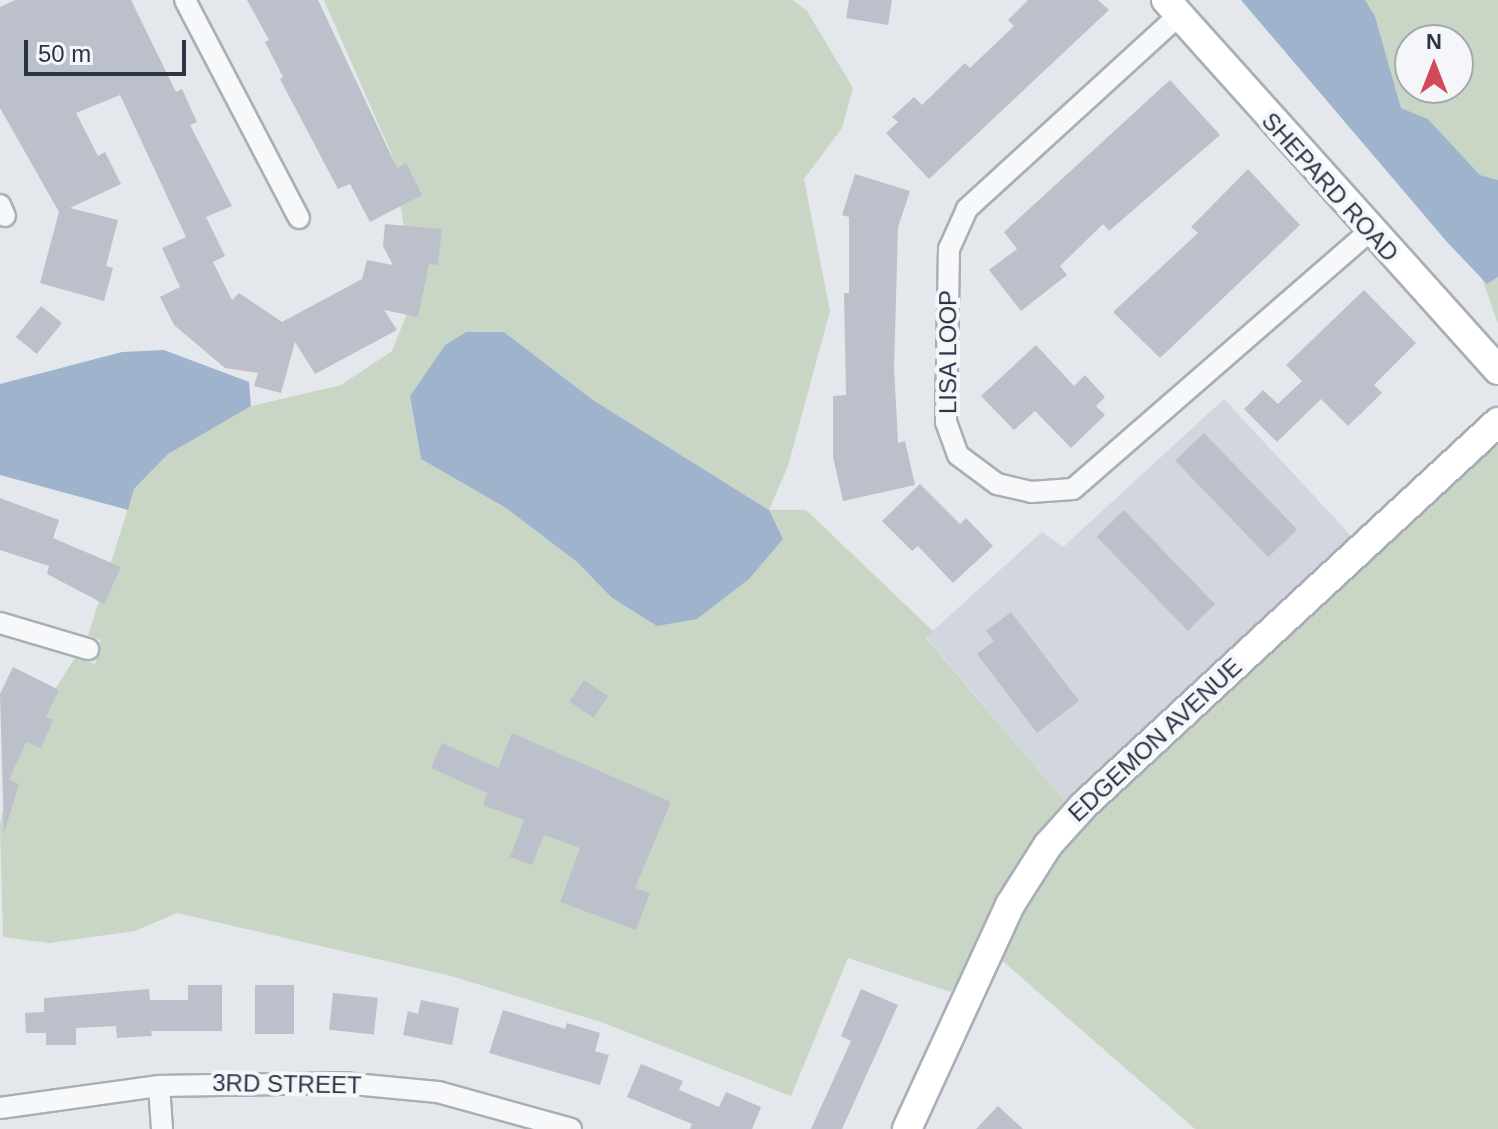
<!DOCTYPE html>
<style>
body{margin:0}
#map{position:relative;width:1498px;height:1129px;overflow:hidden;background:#e4e7ec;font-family:Helvetica,sans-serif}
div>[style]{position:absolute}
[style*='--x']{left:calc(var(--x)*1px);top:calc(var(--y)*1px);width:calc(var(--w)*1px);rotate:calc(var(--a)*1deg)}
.built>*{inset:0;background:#d2d6de}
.green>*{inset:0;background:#c9d6c5}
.water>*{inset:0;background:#9fb4cc}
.building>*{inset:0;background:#bbc0ca;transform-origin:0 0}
.roads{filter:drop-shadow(2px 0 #a9aeb7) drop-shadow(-2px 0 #a9aeb7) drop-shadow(0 2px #a9aeb7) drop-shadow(0 -2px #a9aeb7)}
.street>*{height:20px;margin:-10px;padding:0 10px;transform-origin:10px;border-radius:10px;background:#f7f8fa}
.secondary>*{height:28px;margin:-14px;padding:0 14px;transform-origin:14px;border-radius:14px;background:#fff}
span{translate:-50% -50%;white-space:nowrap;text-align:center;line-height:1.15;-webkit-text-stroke:8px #f4f6f9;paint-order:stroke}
.street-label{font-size:24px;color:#2b3445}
.north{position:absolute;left:1394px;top:24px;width:80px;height:80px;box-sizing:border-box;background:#f4f6f9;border:2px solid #a4a8b1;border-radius:50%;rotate:0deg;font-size:22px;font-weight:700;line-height:32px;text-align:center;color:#2b3445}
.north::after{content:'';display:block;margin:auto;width:28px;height:36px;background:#d1495b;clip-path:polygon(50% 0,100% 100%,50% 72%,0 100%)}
.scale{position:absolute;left:24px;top:40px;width:162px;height:36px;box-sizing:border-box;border:4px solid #2b3445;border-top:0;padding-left:10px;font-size:24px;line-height:28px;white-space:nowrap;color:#2b3445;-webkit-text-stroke:6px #f4f6f9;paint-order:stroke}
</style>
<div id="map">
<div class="built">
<div style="clip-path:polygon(1224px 399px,1354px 539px,1068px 805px,926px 637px,1042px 532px,1063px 547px)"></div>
</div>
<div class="green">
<div style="clip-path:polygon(evenodd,324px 0,793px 0,807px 11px,853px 88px,842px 128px,804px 179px,830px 311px,788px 466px,769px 510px,806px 510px,933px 631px,926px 638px,1068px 805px,951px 992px,848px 958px,791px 1096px,601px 1022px,451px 976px,177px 913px,135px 931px,49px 943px,3px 937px,0 825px,14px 753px,75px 658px,95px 664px,101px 640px,88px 636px,134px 489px,168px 454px,243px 408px,341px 385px,392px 351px,415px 293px,392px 155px,324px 0,466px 332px,504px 332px,593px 400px,769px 510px,611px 597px,577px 562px,506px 508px,421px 459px,410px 396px,445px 345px,466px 332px)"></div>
<div style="clip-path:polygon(evenodd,1365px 0,1498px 0,1498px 180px,1480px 175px,1428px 119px,1401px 108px,1375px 16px,1365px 0,1410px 40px,1458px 40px,1458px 88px,1410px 88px,1410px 40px)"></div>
<div style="clip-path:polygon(1498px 277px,1498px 324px,1482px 278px,1488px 283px)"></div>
<div style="clip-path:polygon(1498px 439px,1498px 1129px,1195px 1129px,998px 957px,1056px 853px,1091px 814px)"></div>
</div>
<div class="water">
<div style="clip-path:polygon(1241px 0,1365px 0,1375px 16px,1401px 108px,1428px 119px,1480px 175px,1498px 180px,1498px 277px,1487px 284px,1447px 242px)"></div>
<div style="clip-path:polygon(466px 332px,504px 332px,593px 400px,769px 510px,783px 539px,749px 579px,697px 619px,657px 626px,611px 597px,577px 562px,506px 508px,421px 459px,410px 396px,445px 345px)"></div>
<div style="clip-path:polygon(164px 350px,249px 382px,251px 406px,168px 454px,134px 489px,128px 510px,0 475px,0 384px,122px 352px)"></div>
</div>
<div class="building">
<div style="clip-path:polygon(15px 0,131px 0,176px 92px,182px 89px,197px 122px,190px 125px,232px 206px,206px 217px,225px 256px,213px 262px,232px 300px,239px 293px,282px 322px,362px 279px,367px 260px,393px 265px,383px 246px,385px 224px,442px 229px,438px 265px,429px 264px,418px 317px,384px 310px,397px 330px,315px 374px,295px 342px,281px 393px,254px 386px,258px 373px,225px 368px,174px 325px,160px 297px,180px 287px,162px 248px,186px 237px,120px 95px,76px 113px,98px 156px,105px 152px,121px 184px,70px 208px,118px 220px,106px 266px,113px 268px,104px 301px,40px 283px,59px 212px,0 108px,0 7px)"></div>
<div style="clip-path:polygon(247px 0,318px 0,397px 168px,406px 163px,422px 195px,370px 222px,350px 184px,338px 189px,280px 79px,283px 77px,265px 42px,269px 40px)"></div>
<div style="clip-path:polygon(849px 0,892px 0,888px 25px,846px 18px)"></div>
<div style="clip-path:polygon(1028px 0,1098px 0,1109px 10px,929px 179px,886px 133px,898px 122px,892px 117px,914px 97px,922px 105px,965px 63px,970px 68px,1014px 26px,1008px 20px)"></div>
<div style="clip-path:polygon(1170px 80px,1220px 135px,1109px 231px,1103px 224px,1060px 266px,1067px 275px,1021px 311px,989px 270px,1017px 249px,1004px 232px)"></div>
<div style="clip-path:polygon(1248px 169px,1300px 225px,1160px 358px,1113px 312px,1198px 233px,1191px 227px)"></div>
<div style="clip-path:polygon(855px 174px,910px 191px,898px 227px,894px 368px,898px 443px,905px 441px,915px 485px,843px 501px,833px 457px,833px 396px,846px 395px,844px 293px,849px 293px,849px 217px,842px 215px)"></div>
<div style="clip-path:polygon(1364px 290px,1416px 343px,1374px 385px,1382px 393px,1348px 426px,1321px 399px,1277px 442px,1244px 409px,1263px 390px,1278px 404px,1302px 381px,1286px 365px)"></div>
<div style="left:41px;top:306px;width:27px;height:40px;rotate:39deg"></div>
<div style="clip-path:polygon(1036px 345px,1074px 386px,1085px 375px,1105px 397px,1096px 406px,1105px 415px,1071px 448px,1035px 411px,1014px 430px,981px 396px)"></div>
<div style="left:1204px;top:433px;width:134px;height:40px;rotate:46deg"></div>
<div style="clip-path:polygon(920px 484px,960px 524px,966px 518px,993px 546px,953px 583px,918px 546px,912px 551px,882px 521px)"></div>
<div style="clip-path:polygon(0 498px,59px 520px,53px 538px,121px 567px,104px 604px,47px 574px,49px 566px,0 550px)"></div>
<div style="left:1124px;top:510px;width:131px;height:38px;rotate:46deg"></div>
<div style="clip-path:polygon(1011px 612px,1079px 701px,1037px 733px,977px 654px,994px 641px,986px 631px)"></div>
<div style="clip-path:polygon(13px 667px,59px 690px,46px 717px,53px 720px,41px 748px,26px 742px,9px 780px,19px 784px,4px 833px,0 694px)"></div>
<div style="left:584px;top:680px;width:29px;height:26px;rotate:34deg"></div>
<div style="clip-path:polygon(512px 733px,671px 802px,635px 888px,650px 893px,636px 930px,560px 902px,580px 848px,544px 835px,532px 865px,510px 857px,524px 820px,483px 805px,487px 793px,431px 768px,442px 743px,498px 768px)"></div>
<div style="clip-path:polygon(188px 985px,222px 985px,222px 1031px,151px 1031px,152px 1036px,117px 1038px,116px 1026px,76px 1028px,76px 1045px,46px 1045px,46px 1033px,26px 1033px,25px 1013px,44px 1012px,44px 998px,149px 989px,150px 1000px,188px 1000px)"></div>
<div style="left:255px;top:985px;width:39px;height:49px"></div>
<div style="clip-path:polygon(861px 989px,898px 1005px,842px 1129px,811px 1129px,851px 1041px,841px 1036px)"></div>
<div style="left:333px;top:993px;width:45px;height:37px;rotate:6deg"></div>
<div style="clip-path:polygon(421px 1000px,459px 1008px,452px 1045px,403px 1035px,408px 1011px,418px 1014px)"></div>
<div style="clip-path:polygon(503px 1010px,565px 1029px,567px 1023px,600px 1033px,595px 1051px,609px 1055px,600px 1085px,489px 1053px)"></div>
<div style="clip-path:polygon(641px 1064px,683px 1081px,679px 1090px,719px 1107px,726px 1092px,761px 1107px,752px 1129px,690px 1129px,692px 1124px,627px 1097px)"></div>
<div style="clip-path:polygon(998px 1106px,1023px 1129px,976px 1129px)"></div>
</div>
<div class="roads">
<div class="street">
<div style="--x:185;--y:0;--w:246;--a:62.4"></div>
<div style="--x:1177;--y:17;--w:285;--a:137.6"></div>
<div style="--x:967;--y:209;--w:44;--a:114.2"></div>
<div style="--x:949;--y:249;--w:173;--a:91"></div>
<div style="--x:946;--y:422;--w:35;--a:70"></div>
<div style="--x:958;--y:455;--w:49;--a:36.6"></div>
<div style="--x:997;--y:484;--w:35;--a:13"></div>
<div style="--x:1031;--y:492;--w:42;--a:-4.1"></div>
<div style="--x:1073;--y:489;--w:393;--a:-41"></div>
<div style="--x:0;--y:205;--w:12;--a:66"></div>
<div style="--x:0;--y:623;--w:92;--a:16.5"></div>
<div style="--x:159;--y:1086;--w:43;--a:86"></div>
<div style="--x:0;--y:1108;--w:161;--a:-7.9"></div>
<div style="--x:159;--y:1086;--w:184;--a:-0.9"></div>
<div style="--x:343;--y:1083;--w:95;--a:5.4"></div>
<div style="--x:438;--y:1092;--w:138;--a:15.5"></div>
</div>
<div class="secondary">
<div style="--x:1166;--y:0;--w:497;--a:48.1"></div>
<div style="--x:907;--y:1129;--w:247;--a:-65.3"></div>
<div style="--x:1010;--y:905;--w:71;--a:-57.7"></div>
<div style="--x:1048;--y:845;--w:54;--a:-48"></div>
<div style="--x:1084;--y:805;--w:564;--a:-42.77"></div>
</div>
</div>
<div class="street-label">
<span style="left:1330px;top:187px;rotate:48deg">SHEPARD ROAD</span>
<span style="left:948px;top:352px;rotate:-90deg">LISA LOOP</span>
<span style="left:1155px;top:740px;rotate:-43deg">EDGEMON AVENUE</span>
<span style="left:287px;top:1084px;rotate:1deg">3RD STREET</span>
</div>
<div class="north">N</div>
<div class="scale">50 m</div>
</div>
